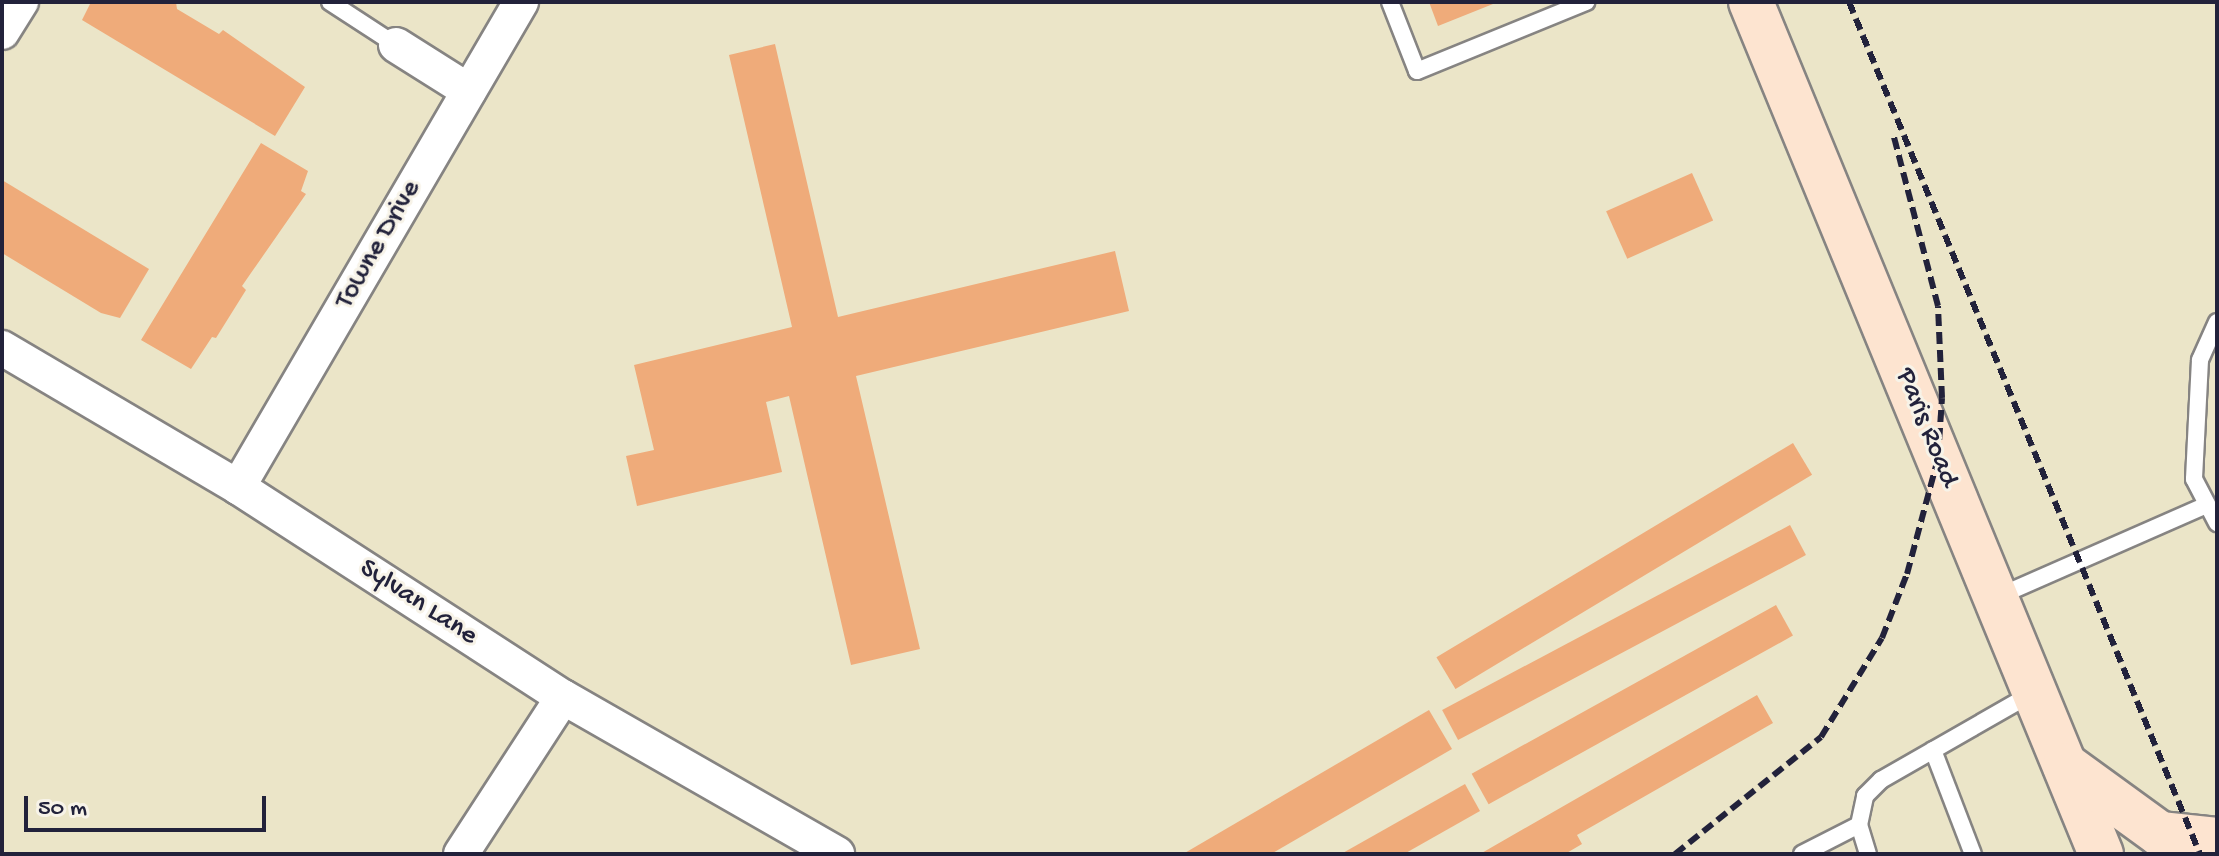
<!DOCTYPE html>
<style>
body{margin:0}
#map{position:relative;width:2219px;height:856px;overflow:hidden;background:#ebe5c8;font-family:"Gochi Hand",sans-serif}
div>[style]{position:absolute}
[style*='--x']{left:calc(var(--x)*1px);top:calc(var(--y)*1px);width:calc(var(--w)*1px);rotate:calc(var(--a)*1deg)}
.building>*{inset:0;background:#efab7a;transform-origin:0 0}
.roads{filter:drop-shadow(2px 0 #868482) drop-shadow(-2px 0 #868482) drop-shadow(0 2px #868482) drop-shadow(0 -2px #868482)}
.lane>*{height:16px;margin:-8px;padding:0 8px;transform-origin:8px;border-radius:8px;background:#fff}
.street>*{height:34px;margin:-17px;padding:0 17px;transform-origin:17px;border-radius:17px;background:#fff}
.secondary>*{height:44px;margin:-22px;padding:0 22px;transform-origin:22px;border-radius:22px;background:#fde4d0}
.rail>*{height:6px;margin-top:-3px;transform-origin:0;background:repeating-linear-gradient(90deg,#22223b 0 12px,transparent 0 18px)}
span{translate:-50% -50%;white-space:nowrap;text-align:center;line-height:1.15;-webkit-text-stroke:6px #f7f3e8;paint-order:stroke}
.street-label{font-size:28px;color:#22223b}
.frame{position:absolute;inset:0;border:4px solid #22223b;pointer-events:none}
.scale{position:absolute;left:24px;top:796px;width:242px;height:36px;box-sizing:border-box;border:4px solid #22223b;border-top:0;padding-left:10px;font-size:24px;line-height:28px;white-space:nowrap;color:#22223b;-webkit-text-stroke:6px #f7f3e8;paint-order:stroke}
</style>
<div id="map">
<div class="building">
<div style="clip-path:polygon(91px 2px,176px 2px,177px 9px,219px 34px,223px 30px,305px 87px,275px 136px,82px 20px)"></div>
<div style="clip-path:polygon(1429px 2px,1498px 2px,1438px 26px)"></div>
<div style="clip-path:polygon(775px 44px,838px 317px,1115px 251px,1129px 311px,856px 376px,920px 649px,851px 665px,789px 396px,766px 402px,782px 472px,637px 506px,626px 456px,654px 450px,634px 365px,792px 327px,729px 55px)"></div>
<div style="clip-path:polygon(261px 143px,308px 171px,301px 191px,306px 194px,242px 286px,246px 290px,216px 338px,212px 337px,191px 369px,141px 340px)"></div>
<div style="left:1692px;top:173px;width:52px;height:94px;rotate:66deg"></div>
<div style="clip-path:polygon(2px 180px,149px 269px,120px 318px,101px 313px,2px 253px)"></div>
<div style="left:1793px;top:443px;width:37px;height:416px;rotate:59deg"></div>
<div style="left:1790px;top:525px;width:34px;height:394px;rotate:62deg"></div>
<div style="left:1776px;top:605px;width:35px;height:348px;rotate:61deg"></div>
<div style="clip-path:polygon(1757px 695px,1773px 723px,1577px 835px,1582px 844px,1565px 854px,1480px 854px)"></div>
<div style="clip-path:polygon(1429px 710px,1452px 749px,1271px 854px,1183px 854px)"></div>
<div style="clip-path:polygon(1465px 784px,1480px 811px,1404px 854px,1341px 854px)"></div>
</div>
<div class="roads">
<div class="lane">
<div style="--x:330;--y:2;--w:79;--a:33.1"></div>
<div style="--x:1390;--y:2;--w:74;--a:68.6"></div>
<div style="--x:1417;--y:71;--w:183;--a:-22.2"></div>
<div style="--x:2217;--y:322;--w:42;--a:114.1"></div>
<div style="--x:2200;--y:360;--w:119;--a:92.9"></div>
<div style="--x:2194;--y:479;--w:50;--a:62.4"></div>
<div style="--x:1997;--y:597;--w:229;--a:-23.7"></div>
<div style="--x:1933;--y:750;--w:111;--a:69"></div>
<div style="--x:1802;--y:854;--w:64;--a:-27"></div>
<div style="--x:1868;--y:854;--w:30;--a:-107"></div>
<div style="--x:1859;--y:825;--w:30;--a:-78"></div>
<div style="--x:1865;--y:796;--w:23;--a:-45"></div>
<div style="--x:1881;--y:780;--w:175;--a:-29.8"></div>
</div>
<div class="street">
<div style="--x:2;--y:32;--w:36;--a:-58"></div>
<div style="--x:396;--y:45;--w:86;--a:32.2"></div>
<div style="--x:2;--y:348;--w:274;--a:30.5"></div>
<div style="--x:238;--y:487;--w:387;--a:32.9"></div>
<div style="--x:563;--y:697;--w:316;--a:29.8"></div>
<div style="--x:238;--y:487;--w:562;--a:-59.74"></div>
<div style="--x:461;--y:854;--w:187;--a:-57"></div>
</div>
<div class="secondary">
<div style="--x:1751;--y:2;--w:921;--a:67.67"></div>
<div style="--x:2065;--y:765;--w:117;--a:36"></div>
<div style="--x:2160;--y:834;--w:57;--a:6"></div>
</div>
</div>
<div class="rail">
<div style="--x:1849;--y:2;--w:921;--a:67.61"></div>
<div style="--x:1675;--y:854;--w:187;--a:-38.7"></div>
<div style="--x:1821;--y:737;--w:116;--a:-58.4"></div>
<div style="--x:1882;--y:638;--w:69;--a:-68.7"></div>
<div style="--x:1907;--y:574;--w:120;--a:-75"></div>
<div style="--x:1938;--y:458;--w:60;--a:-86.2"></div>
<div style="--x:1942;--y:398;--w:92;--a:-92.5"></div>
<div style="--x:1938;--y:306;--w:175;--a:-104.6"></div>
</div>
<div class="street-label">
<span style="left:379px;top:245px;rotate:-60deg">Towne Drive</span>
<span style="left:1926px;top:428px;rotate:68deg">Paris Road</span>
<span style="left:418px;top:603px;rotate:33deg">Sylvan Lane</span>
</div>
<div class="frame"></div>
<div class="scale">50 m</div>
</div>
